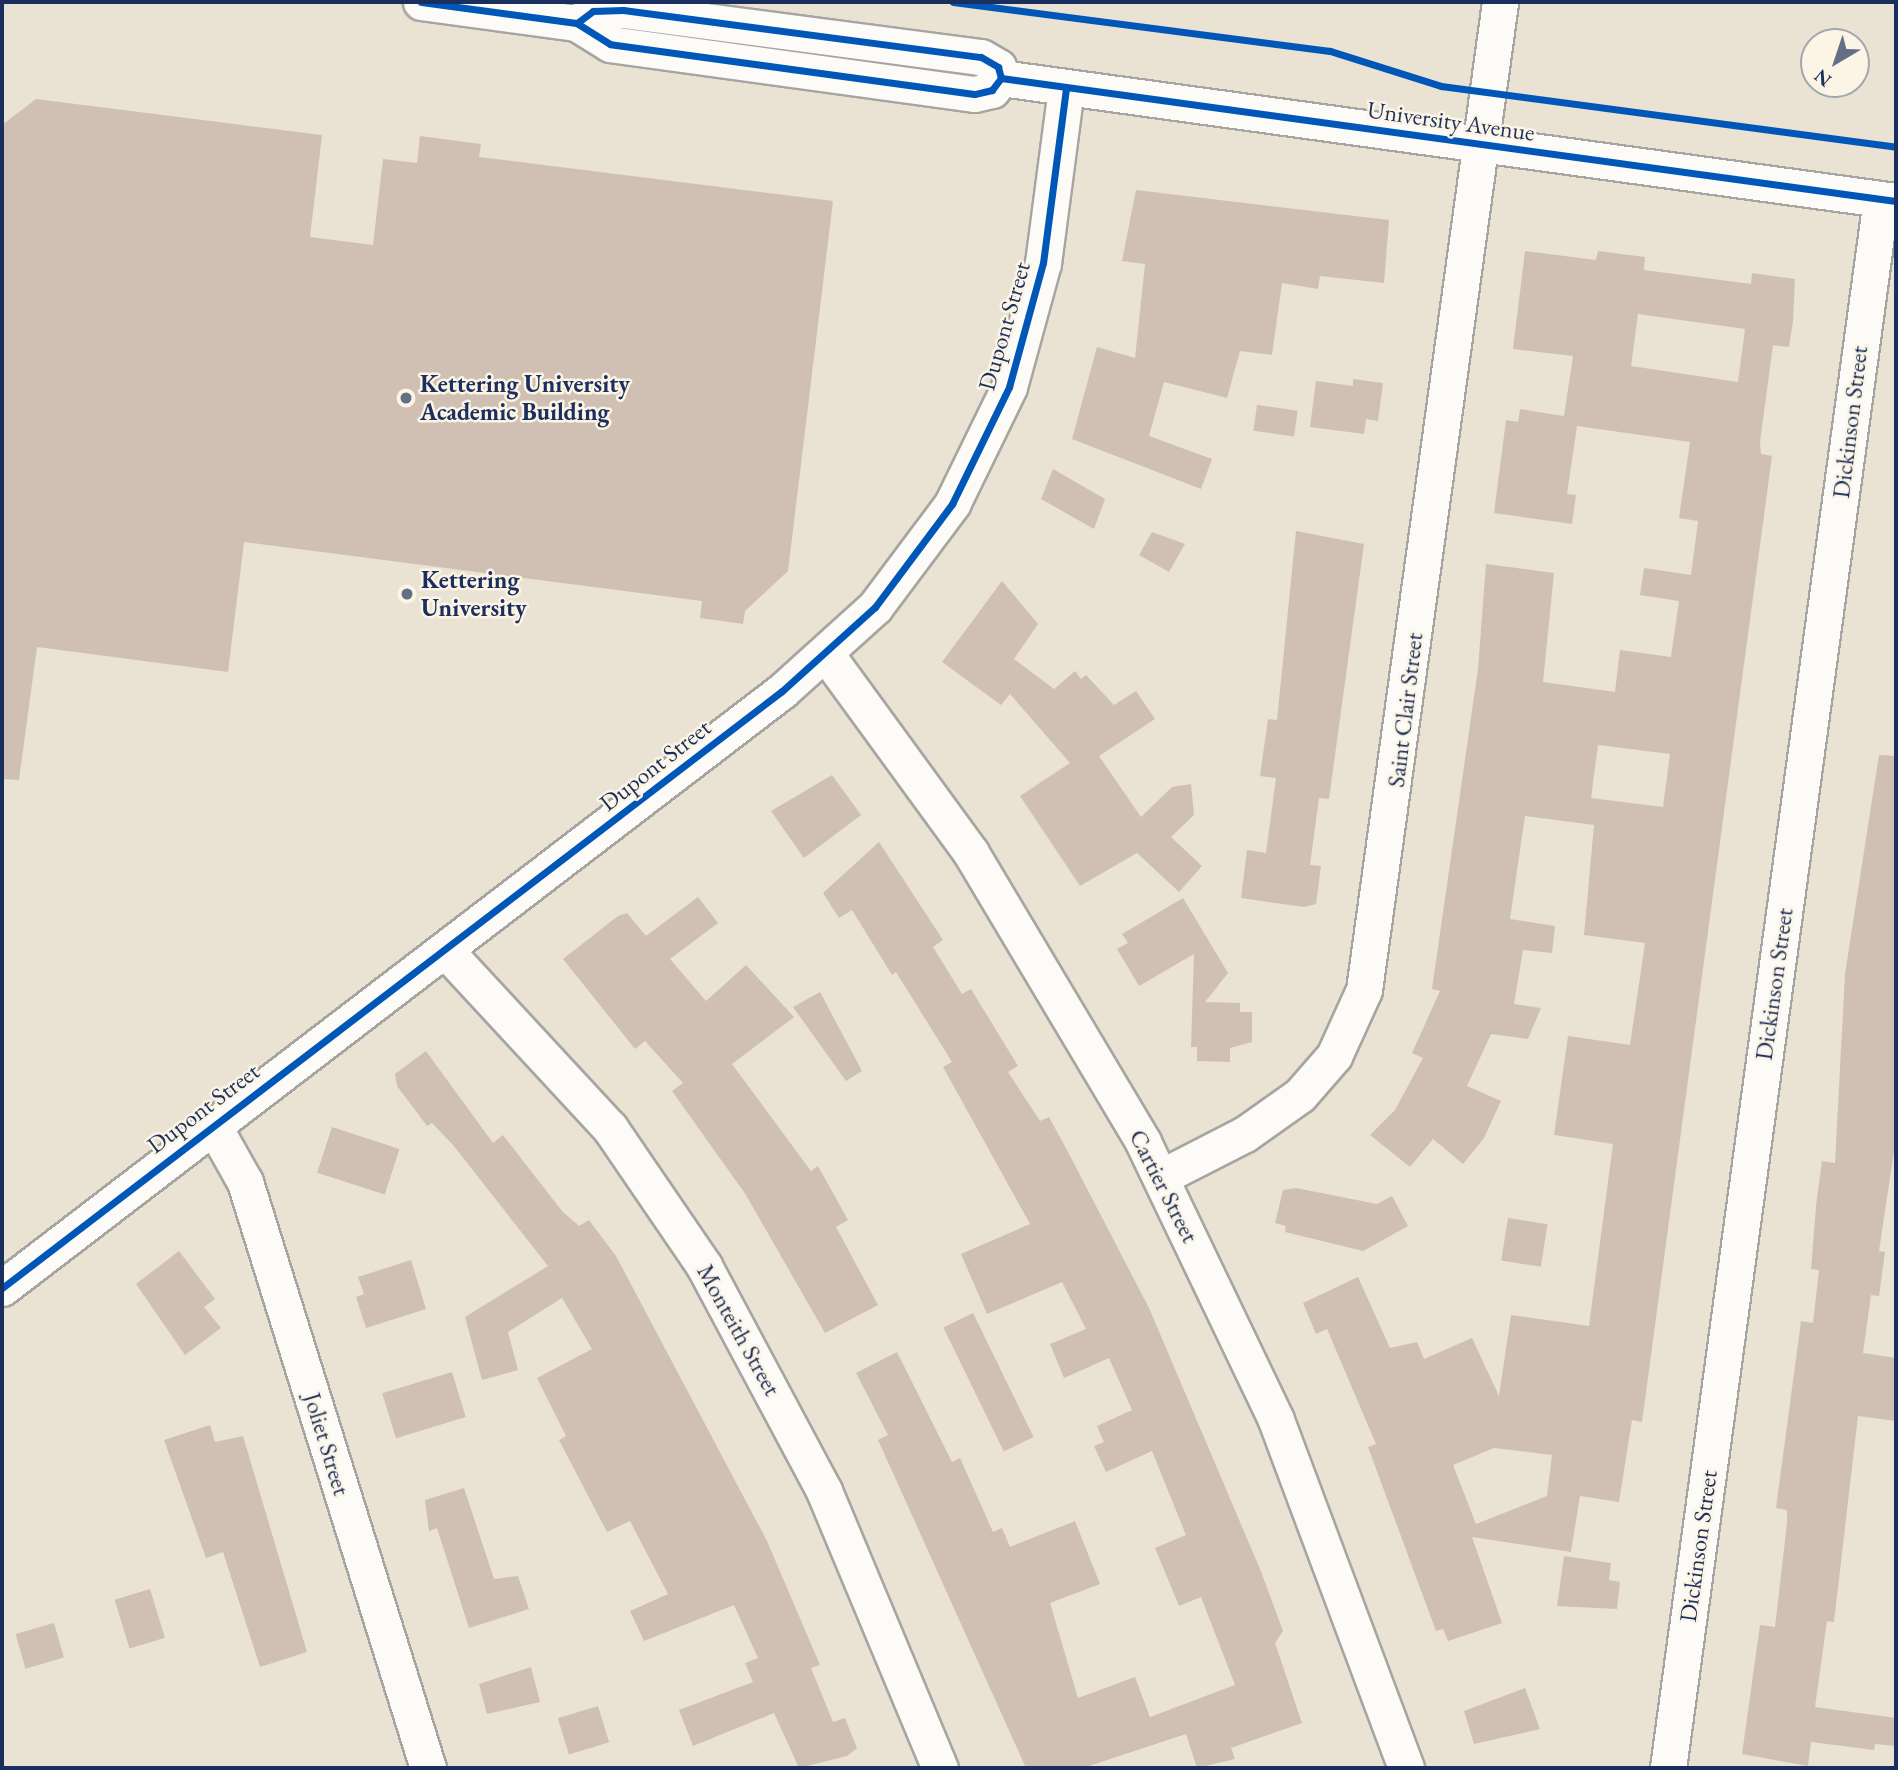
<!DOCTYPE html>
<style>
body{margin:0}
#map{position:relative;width:1898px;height:1770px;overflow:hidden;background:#eae2d3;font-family:"EB Garamond",serif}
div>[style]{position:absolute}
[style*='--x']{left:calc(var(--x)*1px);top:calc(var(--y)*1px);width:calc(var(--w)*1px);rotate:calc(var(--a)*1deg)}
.building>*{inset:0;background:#d0c0b3;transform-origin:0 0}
.roads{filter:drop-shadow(2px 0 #a7a5a2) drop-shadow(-2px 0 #a7a5a2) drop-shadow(0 2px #a7a5a2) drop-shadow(0 -2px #a7a5a2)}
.minor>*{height:35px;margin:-17.5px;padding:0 17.5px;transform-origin:17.5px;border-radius:17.5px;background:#fcfbf8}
.cycleway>*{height:7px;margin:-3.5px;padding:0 3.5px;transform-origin:3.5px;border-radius:3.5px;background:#0057b8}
.dots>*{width:19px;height:19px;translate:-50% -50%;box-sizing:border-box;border:4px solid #fcf5e5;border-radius:50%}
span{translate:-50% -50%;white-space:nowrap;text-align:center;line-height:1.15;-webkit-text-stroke:5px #fcf5e5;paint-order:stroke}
.street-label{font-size:24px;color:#1b2f5e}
.poi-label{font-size:24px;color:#1b2f5e;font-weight:700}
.left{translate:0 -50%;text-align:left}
.frame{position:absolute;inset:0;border:4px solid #1b2f5e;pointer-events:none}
.north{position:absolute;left:1800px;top:28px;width:70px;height:70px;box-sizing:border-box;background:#fcf5e5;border:2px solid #a2a6af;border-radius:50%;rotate:219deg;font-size:19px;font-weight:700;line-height:28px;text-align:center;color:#1b2f5e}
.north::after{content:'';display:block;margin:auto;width:24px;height:32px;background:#636e87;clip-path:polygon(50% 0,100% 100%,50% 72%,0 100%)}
</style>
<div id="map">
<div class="building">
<div style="clip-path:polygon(36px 99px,322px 135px,310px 237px,373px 245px,383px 159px,417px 163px,420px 136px,481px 144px,479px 157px,833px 201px,788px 571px,745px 611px,743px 624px,700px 618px,702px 601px,244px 542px,228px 672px,37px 647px,19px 780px,2px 779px,2px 125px)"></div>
<div style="clip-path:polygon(1136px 190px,1389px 220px,1384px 283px,1320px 276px,1318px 289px,1282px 283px,1272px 355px,1240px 351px,1227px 398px,1164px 382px,1149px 436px,1212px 459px,1201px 489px,1072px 439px,1097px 347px,1135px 358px,1145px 264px,1122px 261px)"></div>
<div style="clip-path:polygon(evenodd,1525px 251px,1596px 260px,1598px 251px,1645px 257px,1644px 270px,1751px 284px,1752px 273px,1795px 279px,1793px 321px,1789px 347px,1773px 345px,1760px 442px,1761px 454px,1772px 456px,1642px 1422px,1632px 1420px,1619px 1502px,1580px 1496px,1571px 1552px,1472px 1537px,1502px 1623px,1448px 1641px,1443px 1629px,1436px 1631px,1368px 1447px,1376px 1444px,1327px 1329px,1316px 1334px,1303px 1303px,1358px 1277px,1390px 1348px,1417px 1342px,1424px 1359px,1472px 1338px,1499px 1396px,1511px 1315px,1589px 1326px,1613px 1144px,1554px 1135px,1568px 1036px,1630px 1045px,1645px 943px,1584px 935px,1594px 825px,1525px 816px,1510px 919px,1555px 926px,1552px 953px,1523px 950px,1514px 1004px,1541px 1008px,1528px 1039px,1491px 1034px,1467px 1086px,1501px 1101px,1484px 1138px,1463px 1164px,1433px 1139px,1410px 1167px,1370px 1135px,1395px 1110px,1423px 1058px,1412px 1053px,1440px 991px,1432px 989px,1478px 669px,1486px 564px,1554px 573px,1543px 682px,1615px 692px,1620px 650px,1671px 657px,1679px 601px,1640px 595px,1644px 568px,1691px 575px,1698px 521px,1679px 518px,1690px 442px,1577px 426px,1567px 494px,1576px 495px,1572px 524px,1494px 513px,1506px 420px,1518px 422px,1520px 409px,1564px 416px,1573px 356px,1513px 349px,1525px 251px,1638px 314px,1745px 329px,1738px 382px,1631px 366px,1638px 314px,1525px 251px,1598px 745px,1670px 754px,1663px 807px,1591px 798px,1598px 745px,1525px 251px,1494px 1448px,1552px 1455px,1547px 1496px,1476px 1524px,1453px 1465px,1494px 1448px)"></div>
<div style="clip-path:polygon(1353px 379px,1383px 383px,1378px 421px,1366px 419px,1364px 434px,1310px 427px,1316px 381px,1353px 386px)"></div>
<div style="left:1257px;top:405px;width:41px;height:26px;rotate:8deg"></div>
<div style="clip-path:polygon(1053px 469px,1105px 499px,1094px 529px,1041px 499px)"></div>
<div style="clip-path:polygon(1296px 531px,1364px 544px,1329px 799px,1319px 798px,1310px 865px,1321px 866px,1316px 904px,1304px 907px,1241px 898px,1247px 850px,1266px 853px,1276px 778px,1260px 776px,1268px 719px,1277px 720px)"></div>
<div style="clip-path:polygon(1152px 532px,1185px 544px,1169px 572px,1139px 555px)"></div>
<div style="clip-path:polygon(1002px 581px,1038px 624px,1014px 659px,1054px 689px,1075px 671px,1081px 679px,1086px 675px,1114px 705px,1136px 691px,1155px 719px,1099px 756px,1141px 817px,1172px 787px,1191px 784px,1194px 815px,1171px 837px,1202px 866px,1179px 892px,1137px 853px,1080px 886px,1020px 796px,1070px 763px,1010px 694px,1001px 705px,942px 662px)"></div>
<div style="clip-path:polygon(1879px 755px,1896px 756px,1896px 1138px,1879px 1251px,1885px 1252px,1879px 1296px,1871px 1295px,1863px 1353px,1896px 1358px,1896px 1421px,1858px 1416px,1834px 1622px,1827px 1621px,1815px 1707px,1896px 1718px,1896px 1746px,1875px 1744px,1874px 1750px,1811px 1742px,1808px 1766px,1742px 1754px,1760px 1625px,1775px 1627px,1787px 1523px,1787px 1510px,1776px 1508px,1801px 1321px,1813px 1323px,1819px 1270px,1811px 1269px,1816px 1206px,1822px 1161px,1835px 1163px,1845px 974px)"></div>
<div style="clip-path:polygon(832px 775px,861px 815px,804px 858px,771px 811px)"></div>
<div style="clip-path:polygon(879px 842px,943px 940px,933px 947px,962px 994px,971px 989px,1018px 1066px,1008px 1072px,1040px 1121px,1049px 1117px,1068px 1152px,1149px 1308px,1260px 1569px,1283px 1631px,1275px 1643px,1302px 1723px,1231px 1748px,1235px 1759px,1197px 1768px,1186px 1734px,1083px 1768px,1026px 1768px,878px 1440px,888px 1435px,856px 1373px,897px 1352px,952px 1462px,960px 1458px,993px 1532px,1002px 1528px,1010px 1547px,1075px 1521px,1100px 1584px,1050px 1603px,1078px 1698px,1135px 1677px,1150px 1717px,1235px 1685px,1201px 1597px,1179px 1606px,1155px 1548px,1186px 1535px,1152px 1451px,1106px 1472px,1094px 1446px,1104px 1442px,1097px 1426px,1132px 1410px,1109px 1358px,1064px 1378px,1050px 1344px,1086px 1329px,1062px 1282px,987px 1314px,961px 1254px,1030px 1224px,943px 1067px,952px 1062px,896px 972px,892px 975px,852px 910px,839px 918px,823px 893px)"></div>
<div style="clip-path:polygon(698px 897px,718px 923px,670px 959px,706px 1001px,746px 965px,794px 1017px,732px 1064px,811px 1171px,818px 1166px,848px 1220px,836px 1227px,878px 1305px,825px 1333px,746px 1195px,672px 1091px,683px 1083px,645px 1041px,635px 1049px,563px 959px,618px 916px,627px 913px,646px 936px)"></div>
<div style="clip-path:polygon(1183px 898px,1228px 973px,1205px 1002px,1240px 1003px,1240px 1012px,1252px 1012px,1252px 1042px,1230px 1048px,1230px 1062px,1197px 1061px,1197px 1047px,1191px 1047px,1194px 954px,1139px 986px,1117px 949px,1128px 943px,1122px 934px)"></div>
<div style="clip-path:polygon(820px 992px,862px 1071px,846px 1081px,793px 1007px)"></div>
<div style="clip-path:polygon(426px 1051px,493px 1143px,503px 1135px,562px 1211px,579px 1226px,589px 1220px,616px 1256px,767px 1541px,820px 1665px,811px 1668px,833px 1722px,845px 1718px,857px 1748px,847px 1756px,799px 1768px,774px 1713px,693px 1746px,679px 1710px,753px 1682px,745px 1663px,758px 1658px,734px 1605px,644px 1641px,630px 1611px,668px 1594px,630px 1521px,607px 1532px,559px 1440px,566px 1436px,537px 1378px,592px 1349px,562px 1298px,508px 1332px,518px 1370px,482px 1380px,465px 1317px,548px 1266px,453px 1145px,432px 1123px,427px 1126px,397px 1086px,395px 1074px)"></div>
<div style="left:332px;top:1127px;width:71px;height:48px;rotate:18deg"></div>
<div style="clip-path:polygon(1296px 1188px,1377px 1204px,1392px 1196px,1408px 1226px,1363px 1251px,1285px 1232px,1286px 1226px,1275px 1223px,1283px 1190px)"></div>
<div style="left:1508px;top:1218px;width:40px;height:43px;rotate:9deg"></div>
<div style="clip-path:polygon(179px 1251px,215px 1299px,204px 1307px,221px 1328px,185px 1355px,136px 1284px)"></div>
<div style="clip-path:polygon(411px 1260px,426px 1309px,366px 1328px,356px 1297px,364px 1294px,358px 1277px)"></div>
<div style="left:973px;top:1313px;width:138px;height:33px;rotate:64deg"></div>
<div style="left:452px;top:1372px;width:47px;height:73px;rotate:73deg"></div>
<div style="clip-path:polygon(210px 1425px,215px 1442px,243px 1436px,307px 1652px,260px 1667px,223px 1552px,206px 1558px,164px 1440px)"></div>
<div style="clip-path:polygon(464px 1488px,494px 1579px,518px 1576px,529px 1609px,469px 1628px,437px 1528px,429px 1531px,425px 1500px)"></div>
<div style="clip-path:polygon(1564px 1556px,1611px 1563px,1609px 1580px,1620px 1582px,1617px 1609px,1557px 1606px)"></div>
<div style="left:150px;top:1589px;width:51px;height:37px;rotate:73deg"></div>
<div style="left:54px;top:1623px;width:36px;height:40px;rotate:74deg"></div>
<div style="clip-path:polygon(531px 1667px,540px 1702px,487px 1714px,479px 1684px)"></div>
<div style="clip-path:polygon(1525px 1688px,1540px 1729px,1474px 1744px,1464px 1711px)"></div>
<div style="left:598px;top:1706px;width:38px;height:42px;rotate:73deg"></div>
</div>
<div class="roads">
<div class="minor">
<div style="--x:421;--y:2;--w:157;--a:7.7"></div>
<div style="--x:623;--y:10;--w:361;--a:7.5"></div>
<div style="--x:981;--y:57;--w:20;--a:30"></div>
<div style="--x:998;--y:67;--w:11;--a:75"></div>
<div style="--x:1001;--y:78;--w:15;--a:127"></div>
<div style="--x:992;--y:90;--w:18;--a:167"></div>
<div style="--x:974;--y:94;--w:367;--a:-172.2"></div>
<div style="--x:610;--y:44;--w:39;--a:-148"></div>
<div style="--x:577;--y:23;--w:20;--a:-37"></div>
<div style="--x:593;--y:11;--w:30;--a:-2"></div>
<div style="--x:1001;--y:78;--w:903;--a:7.83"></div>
<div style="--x:826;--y:654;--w:246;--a:53.9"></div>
<div style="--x:971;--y:853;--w:336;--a:59.2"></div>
<div style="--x:1143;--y:1142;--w:308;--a:64.4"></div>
<div style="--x:1276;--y:1420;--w:371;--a:69.5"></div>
<div style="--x:445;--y:950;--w:243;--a:47.2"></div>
<div style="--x:610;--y:1128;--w:167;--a:55.7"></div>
<div style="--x:704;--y:1266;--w:255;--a:61.9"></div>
<div style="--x:824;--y:1491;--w:300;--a:67.3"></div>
<div style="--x:213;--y:1125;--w:65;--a:60.7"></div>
<div style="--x:245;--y:1182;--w:614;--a:72.66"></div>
<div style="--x:1161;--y:1177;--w:94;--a:-27.1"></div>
<div style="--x:1245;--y:1134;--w:67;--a:-35.3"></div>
<div style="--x:1300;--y:1095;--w:52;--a:-48.9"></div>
<div style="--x:1334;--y:1056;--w:72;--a:-65.6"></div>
<div style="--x:1364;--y:990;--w:997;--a:-82.16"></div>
<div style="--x:2;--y:1288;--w:982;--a:-37.43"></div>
<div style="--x:782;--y:691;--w:125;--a:-42.1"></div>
<div style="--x:875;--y:607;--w:129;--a:-53.2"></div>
<div style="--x:952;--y:504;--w:130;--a:-64"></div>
<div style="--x:1009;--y:387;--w:129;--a:-74.7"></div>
<div style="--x:1043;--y:263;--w:177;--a:-82.5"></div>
<div style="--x:1668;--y:1768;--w:1583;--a:-82.27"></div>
</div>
</div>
<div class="cycleway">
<div style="--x:421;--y:2;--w:157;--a:7.7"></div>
<div style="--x:953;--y:2;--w:380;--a:7.4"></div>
<div style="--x:1330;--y:51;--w:116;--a:17.5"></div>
<div style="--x:1441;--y:86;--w:459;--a:7.6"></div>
<div style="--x:623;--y:10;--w:361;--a:7.5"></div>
<div style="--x:981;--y:57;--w:20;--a:30"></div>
<div style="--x:998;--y:67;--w:11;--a:75"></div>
<div style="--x:1001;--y:78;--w:15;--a:127"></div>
<div style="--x:992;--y:90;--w:18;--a:167"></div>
<div style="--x:974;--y:94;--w:367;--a:-172.2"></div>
<div style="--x:610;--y:44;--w:39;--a:-148"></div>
<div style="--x:577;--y:23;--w:20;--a:-37"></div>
<div style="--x:593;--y:11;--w:30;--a:-2"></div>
<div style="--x:1001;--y:78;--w:903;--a:7.83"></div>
<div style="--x:2;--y:1288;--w:982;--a:-37.43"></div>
<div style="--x:782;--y:691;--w:125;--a:-42.1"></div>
<div style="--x:875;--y:607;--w:129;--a:-53.2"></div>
<div style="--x:952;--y:504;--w:130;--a:-64"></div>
<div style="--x:1009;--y:387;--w:129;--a:-74.7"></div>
<div style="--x:1043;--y:263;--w:177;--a:-82.5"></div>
</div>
<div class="dots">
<div style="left:406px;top:398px;background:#636e87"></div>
<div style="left:407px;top:594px;background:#636e87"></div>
</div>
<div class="street-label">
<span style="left:1451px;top:121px;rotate:8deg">University Avenue</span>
<span style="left:1004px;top:326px;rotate:-74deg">Dupont Street</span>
<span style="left:1850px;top:422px;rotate:-83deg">Dickinson Street</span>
<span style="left:1405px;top:710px;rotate:-83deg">Saint Clair Street</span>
<span style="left:655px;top:765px;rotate:-38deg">Dupont Street</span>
<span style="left:1774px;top:984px;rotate:-82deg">Dickinson Street</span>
<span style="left:203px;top:1108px;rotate:-37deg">Dupont Street</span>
<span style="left:1164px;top:1186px;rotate:63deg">Cartier Street</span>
<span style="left:739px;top:1330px;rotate:61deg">Monteith Street</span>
<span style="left:327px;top:1444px;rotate:73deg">Joliet Street</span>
<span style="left:1698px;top:1546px;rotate:-82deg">Dickinson Street</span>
</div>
<div class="poi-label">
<span class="left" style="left:420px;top:398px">Kettering University<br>Academic Building</span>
<span class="left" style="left:421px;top:594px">Kettering<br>University</span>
</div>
<div class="frame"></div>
<div class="north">N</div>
</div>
